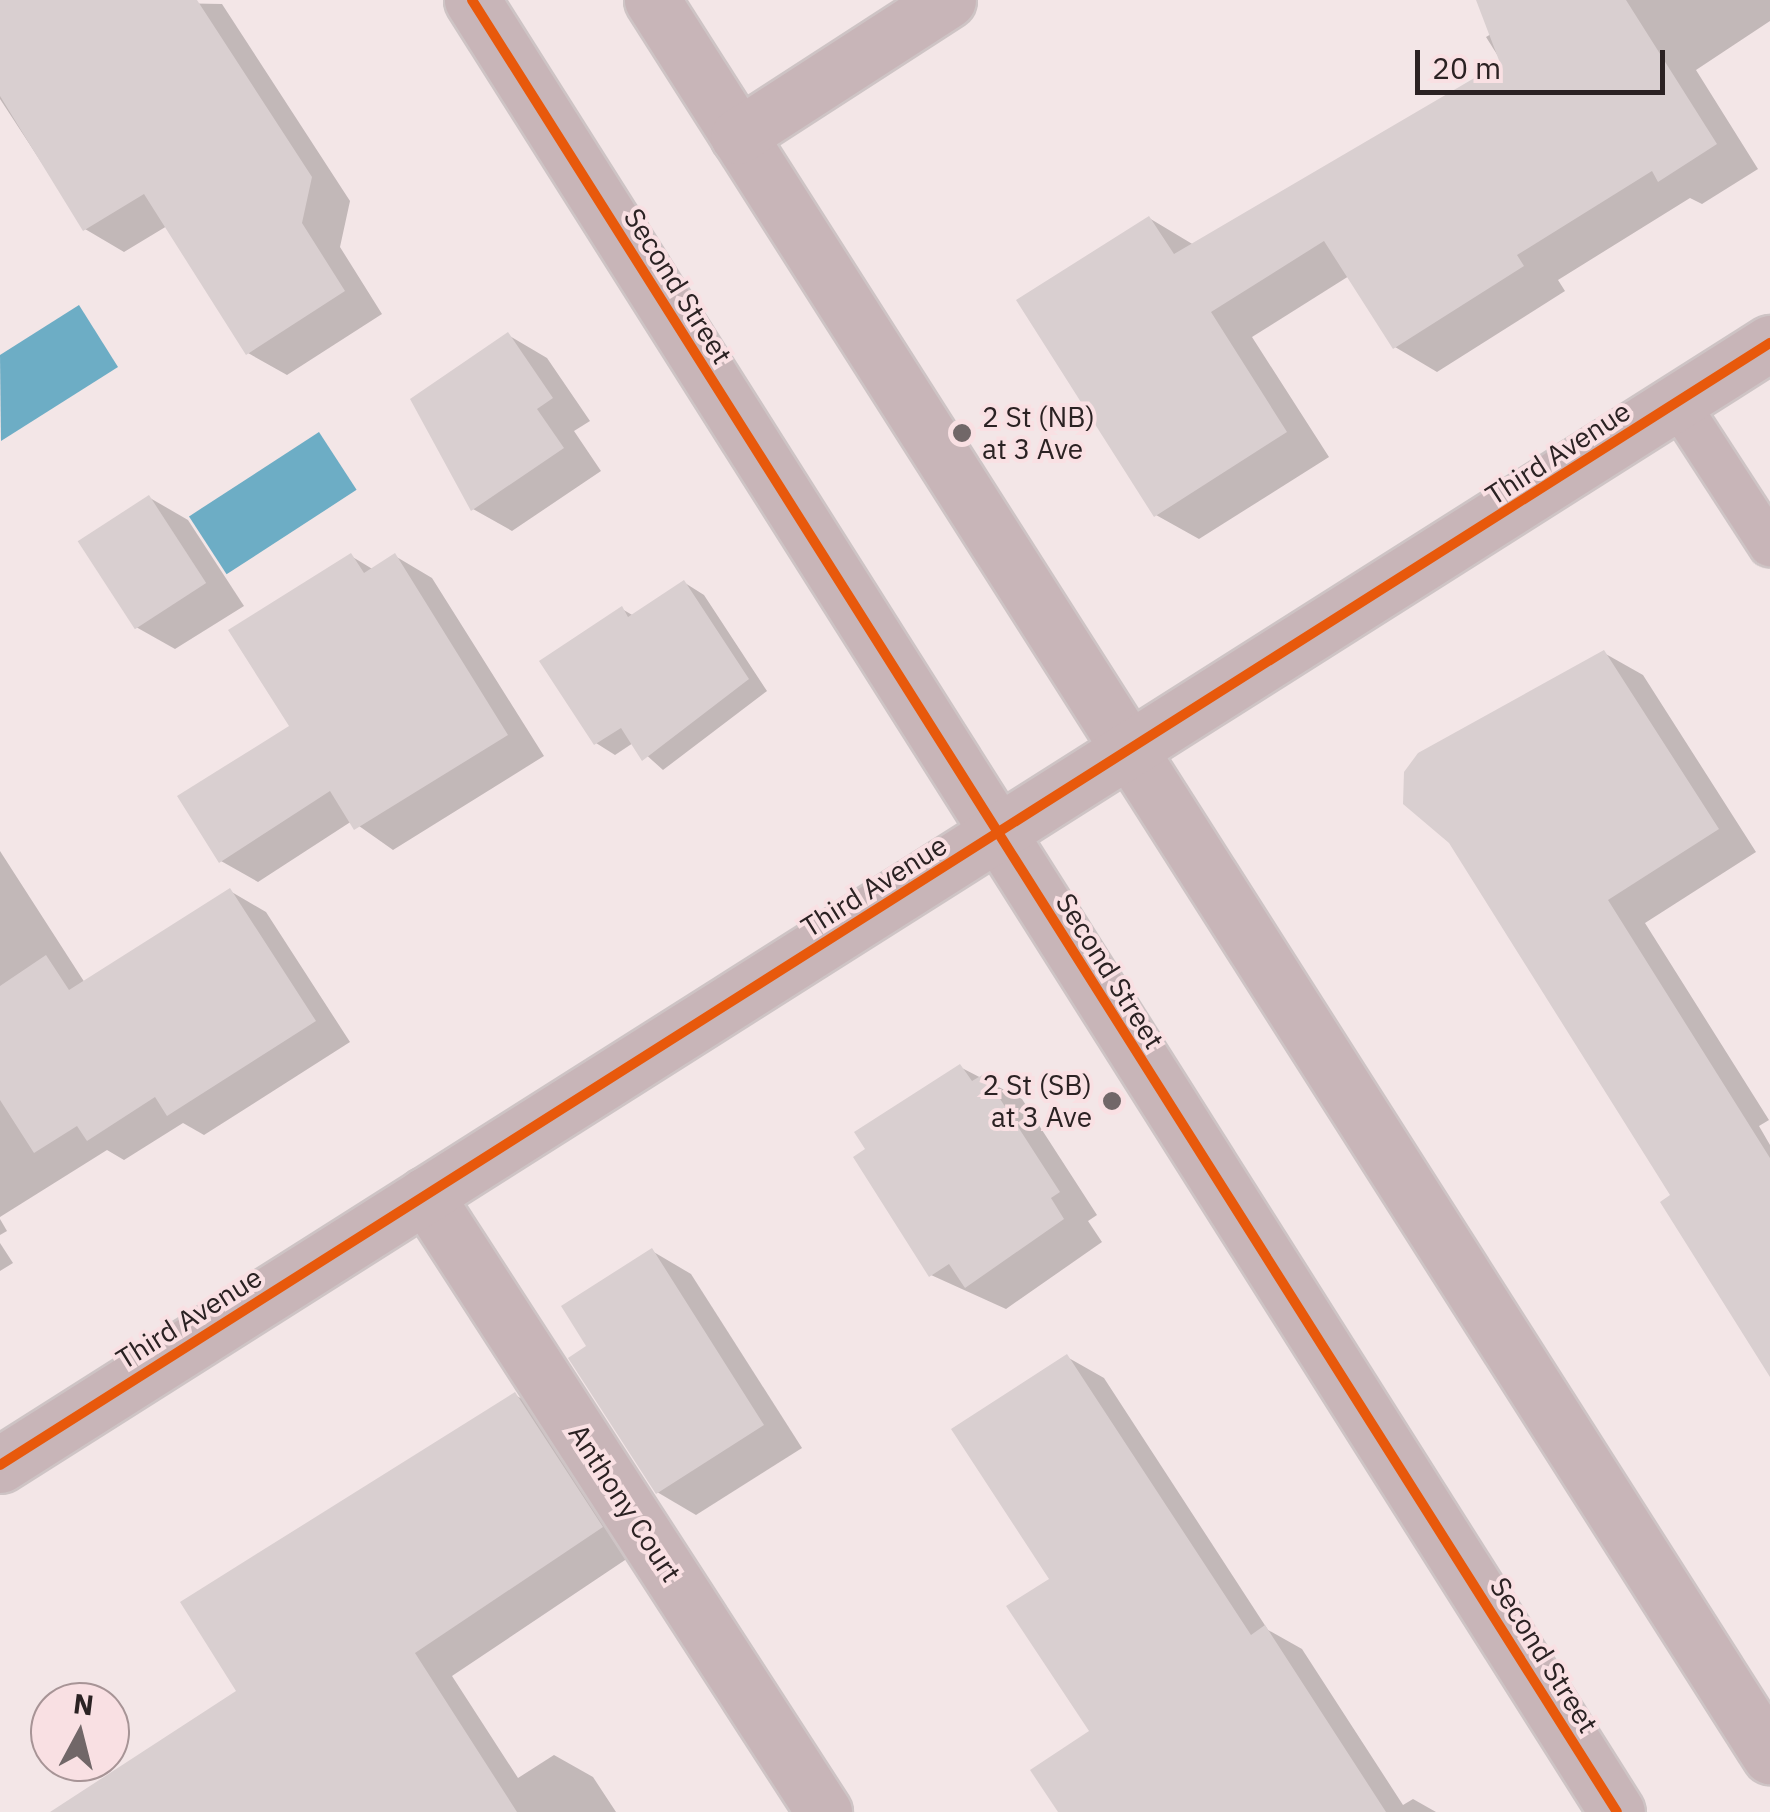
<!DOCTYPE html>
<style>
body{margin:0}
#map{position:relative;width:1770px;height:1812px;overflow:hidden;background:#f3e6e7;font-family:"IBM Plex Sans",sans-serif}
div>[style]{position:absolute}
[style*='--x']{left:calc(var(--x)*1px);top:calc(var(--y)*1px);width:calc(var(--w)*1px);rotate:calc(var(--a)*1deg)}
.water>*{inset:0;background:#6dadc5;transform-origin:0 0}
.shadow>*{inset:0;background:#0003}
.building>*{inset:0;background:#d9cfd0;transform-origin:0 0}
.roads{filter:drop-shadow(2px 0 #cec4c5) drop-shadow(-2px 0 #cec4c5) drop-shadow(0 2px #cec4c5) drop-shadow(0 -2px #cec4c5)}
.lane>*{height:42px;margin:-21px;padding:0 21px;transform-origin:21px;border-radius:21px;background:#c8b5b8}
.street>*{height:55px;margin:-27.5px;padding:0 27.5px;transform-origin:27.5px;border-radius:27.5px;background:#c8b5b8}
.cycleway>*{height:10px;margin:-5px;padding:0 5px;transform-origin:5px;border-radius:5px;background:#e8590c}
.dots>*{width:28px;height:28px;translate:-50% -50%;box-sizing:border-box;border:5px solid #f9e0e3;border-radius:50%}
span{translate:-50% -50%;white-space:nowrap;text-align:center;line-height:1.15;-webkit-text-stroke:8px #f9e0e3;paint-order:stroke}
.street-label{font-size:28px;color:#2b2223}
.poi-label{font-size:28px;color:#2b2223}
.left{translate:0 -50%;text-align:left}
.right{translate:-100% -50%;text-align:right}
.north{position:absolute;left:30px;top:1682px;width:100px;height:100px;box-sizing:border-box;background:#f9e0e3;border:2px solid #a79496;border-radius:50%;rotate:7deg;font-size:28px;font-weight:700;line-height:40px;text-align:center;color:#2b2223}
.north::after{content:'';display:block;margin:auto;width:35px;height:45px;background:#716768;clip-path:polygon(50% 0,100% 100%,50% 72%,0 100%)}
.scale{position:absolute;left:1415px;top:50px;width:250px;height:45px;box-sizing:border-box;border:5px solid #2b2223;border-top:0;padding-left:12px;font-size:30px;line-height:35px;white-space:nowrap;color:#2b2223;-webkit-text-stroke:8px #f9e0e3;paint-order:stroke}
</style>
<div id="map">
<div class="water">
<div style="clip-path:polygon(79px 305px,118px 367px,1px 441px,0 355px)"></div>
<div style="left:319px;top:432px;width:69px;height:155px;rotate:57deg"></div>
</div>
<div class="shadow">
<div style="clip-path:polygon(0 0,222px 4px,350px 201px,340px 247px,382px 314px,287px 375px,248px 353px,167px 226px,124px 252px,85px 229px,0 99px)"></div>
<div style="clip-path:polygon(1501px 0,1770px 0,1770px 21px,1696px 70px,1758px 169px,1702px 204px,1690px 198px,1558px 280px,1565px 291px,1437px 372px,1395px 347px,1349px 276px,1252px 337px,1329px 457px,1199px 539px,1156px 515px,1149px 218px,1194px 245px,1503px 64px,1486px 37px,1498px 30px)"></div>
<div style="clip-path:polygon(508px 335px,547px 358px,590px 421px,574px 431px,601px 471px,512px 531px,473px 509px)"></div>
<div style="clip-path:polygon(150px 498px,188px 520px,244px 606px,175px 649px,136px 627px)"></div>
<div style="clip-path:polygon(351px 556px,374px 570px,395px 556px,432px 578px,544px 756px,393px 850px,352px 821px,258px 882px,221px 861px,293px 727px)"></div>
<div style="clip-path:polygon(685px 583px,704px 595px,767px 691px,663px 770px,633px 743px,615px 755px,596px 743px,622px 609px,634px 616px)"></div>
<div style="clip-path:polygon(1604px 653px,1643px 675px,1756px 852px,1645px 923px,1769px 1120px,1759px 1126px,1770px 1145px,1770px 1334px,1451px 842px)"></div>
<div style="clip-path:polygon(0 851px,85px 983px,230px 891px,266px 912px,350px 1042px,204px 1135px,183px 1123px,124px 1160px,107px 1150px,0 1217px)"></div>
<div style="clip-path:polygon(960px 1067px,1022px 1099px,1097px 1215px,1088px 1221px,1102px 1242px,1006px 1309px,931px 1275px)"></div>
<div style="clip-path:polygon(0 1219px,7px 1231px,0 1235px)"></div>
<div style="clip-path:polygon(0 1243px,13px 1263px,0 1271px)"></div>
<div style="clip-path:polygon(652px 1251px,691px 1274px,802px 1448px,696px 1515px,657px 1492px,590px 1347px)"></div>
<div style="clip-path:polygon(1067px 1357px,1104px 1378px,1268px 1630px,1302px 1649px,1403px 1805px,1413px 1799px,1436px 1812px,1061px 1812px,1093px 1731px,1052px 1579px)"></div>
<div style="clip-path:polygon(515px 1395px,554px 1417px,640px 1550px,452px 1676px,518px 1778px,554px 1755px,593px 1777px,616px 1812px,80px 1812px,240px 1692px)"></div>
</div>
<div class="building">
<div style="clip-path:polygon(0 0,197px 0,312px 177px,302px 223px,345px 291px,246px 355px,144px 194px,83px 231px,0 96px)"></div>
<div style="clip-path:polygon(1476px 0,1626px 0,1717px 144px,1658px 182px,1652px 171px,1517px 255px,1524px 266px,1393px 349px,1324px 241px,1211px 312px,1287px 432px,1154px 517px,1016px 300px,1149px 216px,1174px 254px,1500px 63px)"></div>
<div style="clip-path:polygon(508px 332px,553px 398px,537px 409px,564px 448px,471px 511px,410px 399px)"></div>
<div style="left:149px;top:495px;width:105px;height:85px;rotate:57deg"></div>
<div style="clip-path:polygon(351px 553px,364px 573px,395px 553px,508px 735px,354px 830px,330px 791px,219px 863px,177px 796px,289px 726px,228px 630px)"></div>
<div style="clip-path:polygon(684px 580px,749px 679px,642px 761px,621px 728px,594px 745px,539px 661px,622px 606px,628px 617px)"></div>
<div style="clip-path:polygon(1604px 650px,1719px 829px,1608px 900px,1770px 1158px,1770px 1377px,1660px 1202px,1670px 1195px,1449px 843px,1403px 804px,1404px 772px,1418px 753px)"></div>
<div style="clip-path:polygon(230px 888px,316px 1021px,167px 1116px,155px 1097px,87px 1141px,77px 1126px,34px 1153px,0 1100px,0 986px,46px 955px,69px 990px)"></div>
<div style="clip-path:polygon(960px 1064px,972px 1081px,984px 1074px,1060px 1192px,1051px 1198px,1064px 1219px,965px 1288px,949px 1264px,929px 1277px,853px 1157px,865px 1149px,854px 1132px)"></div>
<div style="clip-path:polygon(652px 1248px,764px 1425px,656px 1494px,568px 1358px,586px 1346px,561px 1306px)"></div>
<div style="clip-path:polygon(1067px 1354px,1251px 1635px,1265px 1625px,1386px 1812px,1058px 1812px,1030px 1770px,1089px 1731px,1006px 1606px,1049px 1579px,951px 1429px)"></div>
<div style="clip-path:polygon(515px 1392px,603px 1527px,415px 1653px,517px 1812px,50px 1812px,236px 1691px,180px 1602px)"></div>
</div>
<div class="roads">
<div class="lane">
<div style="--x:1677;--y:402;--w:171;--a:57"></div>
</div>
<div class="street">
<div style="--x:472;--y:0;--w:2143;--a:57.71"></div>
<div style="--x:652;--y:0;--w:2082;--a:57.52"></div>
<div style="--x:738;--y:136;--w:250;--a:-32.9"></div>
<div style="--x:425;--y:1195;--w:735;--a:57.11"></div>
<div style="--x:0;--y:1465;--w:2096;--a:-32.37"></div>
</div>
</div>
<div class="cycleway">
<div style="--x:472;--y:0;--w:2143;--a:57.71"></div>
<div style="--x:0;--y:1465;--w:2096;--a:-32.37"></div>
</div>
<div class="dots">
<div style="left:962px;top:433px;background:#716768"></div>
<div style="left:1112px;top:1101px;background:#716768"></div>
</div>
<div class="street-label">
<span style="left:678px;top:286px;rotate:58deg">Second Street</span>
<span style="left:1558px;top:453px;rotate:-33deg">Third Avenue</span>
<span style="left:874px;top:886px;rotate:-32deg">Third Avenue</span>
<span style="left:1110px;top:971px;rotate:58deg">Second Street</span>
<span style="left:189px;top:1318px;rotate:-32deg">Third Avenue</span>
<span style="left:625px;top:1503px;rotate:57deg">Anthony Court</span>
<span style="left:1544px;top:1655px;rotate:58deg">Second Street</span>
</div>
<div class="poi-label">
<span class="left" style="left:982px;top:433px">2 St (NB)<br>at 3 Ave</span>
<span class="right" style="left:1092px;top:1101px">2 St (SB)<br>at 3 Ave</span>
</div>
<div class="north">N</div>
<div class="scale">20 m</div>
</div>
